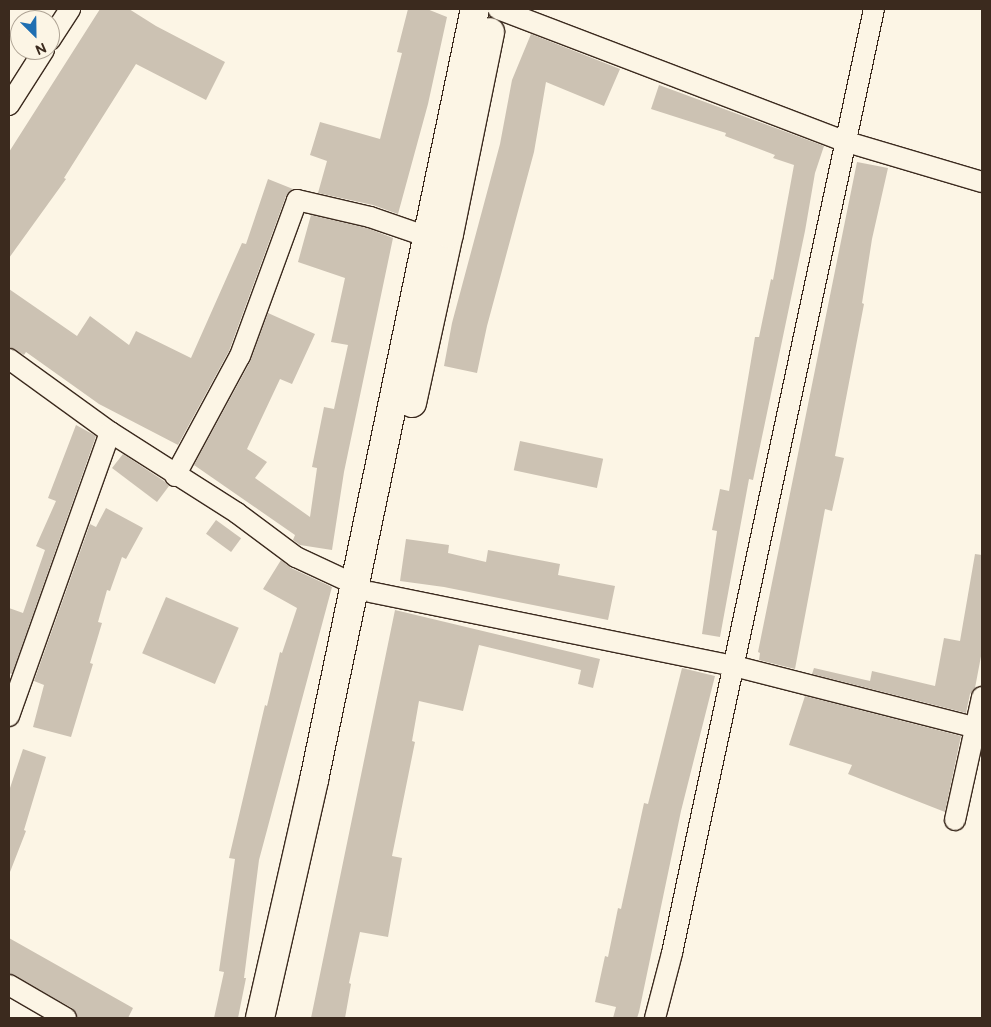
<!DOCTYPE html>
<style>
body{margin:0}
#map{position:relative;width:991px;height:1027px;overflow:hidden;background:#fcf5e5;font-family:"Balsamiq Sans",sans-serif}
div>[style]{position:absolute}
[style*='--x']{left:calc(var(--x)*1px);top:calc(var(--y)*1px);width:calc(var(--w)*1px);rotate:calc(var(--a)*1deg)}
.building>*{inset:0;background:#ccc2b3;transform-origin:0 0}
.roads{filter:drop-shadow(1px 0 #3b2a1e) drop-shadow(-1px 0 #3b2a1e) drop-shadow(0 1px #3b2a1e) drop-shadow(0 -1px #3b2a1e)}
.street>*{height:20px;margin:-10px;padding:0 10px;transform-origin:10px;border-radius:10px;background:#fcf5e5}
.primary>*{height:28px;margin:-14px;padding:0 14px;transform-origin:14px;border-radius:14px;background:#fcf5e5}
span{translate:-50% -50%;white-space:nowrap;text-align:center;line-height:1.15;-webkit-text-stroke:4px #fcf5e5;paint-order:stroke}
.frame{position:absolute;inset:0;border:10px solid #3b2a1e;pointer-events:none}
.north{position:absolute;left:10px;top:10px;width:50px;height:50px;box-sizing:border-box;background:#fcf5e5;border:1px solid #afa495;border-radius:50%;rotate:157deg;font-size:14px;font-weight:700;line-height:20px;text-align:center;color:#3b2a1e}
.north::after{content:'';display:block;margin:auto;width:18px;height:22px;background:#1f6fb2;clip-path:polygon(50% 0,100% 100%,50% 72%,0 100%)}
</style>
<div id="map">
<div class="building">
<div style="clip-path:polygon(100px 9px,129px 9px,156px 26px,225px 62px,206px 100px,136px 64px,64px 178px,66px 179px,9px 258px,9px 152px)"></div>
<div style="clip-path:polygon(408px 9px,427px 9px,447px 17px,428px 104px,398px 214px,373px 205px,318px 193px,327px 161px,310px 155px,320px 122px,380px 139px,402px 53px,397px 52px)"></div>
<div style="clip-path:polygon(531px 34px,620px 69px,604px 106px,546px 82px,534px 152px,487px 326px,477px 373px,444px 366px,452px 323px,500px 144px,512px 80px)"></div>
<div style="clip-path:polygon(659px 85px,824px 146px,815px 173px,805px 231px,753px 480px,749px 479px,720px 637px,702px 634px,717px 531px,712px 530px,720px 489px,729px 491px,755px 337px,759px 337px,771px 279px,773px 280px,794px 165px,773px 158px,775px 155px,725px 136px,726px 133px,651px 109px)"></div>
<div style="clip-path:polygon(857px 162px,888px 168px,872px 239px,862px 303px,864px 304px,835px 456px,844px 458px,832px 511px,825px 509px,795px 669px,759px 660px,760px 653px,758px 652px)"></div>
<div style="clip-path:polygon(268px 179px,293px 189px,286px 196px,229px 351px,178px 445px,99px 404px,26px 352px,24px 355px,9px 347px,9px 289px,77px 336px,90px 316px,129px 345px,136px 331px,191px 358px,242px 243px,246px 244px)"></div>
<div style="clip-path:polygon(311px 215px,367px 228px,393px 238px,344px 472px,332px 550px,300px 545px,293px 540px,295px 535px,194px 465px,250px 362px,268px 313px,315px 334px,292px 384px,280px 379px,247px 449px,267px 462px,255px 478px,310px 517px,317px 468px,312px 467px,324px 407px,334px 409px,348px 345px,331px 342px,345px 278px,298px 262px)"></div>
<div style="clip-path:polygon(76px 425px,96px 436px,12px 674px,9px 673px,9px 608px,23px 613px,45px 550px,36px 546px,56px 501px,48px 498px)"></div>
<div style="left:520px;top:441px;width:85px;height:30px;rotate:12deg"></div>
<div style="clip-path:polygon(123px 454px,164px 481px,169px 486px,157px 502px,112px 468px)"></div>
<div style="clip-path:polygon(106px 508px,143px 528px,126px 559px,122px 557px,110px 591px,107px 590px,98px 622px,102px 623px,90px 663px,93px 664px,71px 737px,33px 727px,44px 685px,34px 681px,90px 524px,96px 527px)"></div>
<div style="left:216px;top:520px;width:31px;height:17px;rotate:36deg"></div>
<div style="clip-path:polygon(406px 539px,449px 545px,448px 553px,486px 562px,488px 550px,560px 564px,558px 575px,615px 586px,608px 620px,444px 587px,400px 581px)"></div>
<div style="clip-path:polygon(975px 554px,982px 555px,982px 651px,975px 688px,970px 694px,966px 713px,812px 674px,814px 668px,870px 681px,872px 671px,935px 686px,944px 638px,960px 641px)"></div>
<div style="clip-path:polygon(281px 560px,291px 568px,332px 587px,259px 860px,244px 978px,246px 978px,238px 1018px,214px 1018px,224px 972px,219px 971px,235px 859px,229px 858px,265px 705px,267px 706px,280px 652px,282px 653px,297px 608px,263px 589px)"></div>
<div style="left:166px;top:597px;width:79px;height:61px;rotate:23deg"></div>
<div style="clip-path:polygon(395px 610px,600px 659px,593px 688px,578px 684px,581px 670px,479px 645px,463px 711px,419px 701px,412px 741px,415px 742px,392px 856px,402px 858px,388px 937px,360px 932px,349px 983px,351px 984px,345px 1018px,311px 1018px)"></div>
<div style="clip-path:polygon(682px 668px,715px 676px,681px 811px,639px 1012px,637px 1018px,613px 1018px,616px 1007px,595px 1002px,605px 956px,608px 957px,618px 908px,621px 909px,644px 803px,648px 804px)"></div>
<div style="clip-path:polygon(805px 696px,961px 736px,945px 812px,848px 774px,852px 765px,789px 745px)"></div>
<div style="clip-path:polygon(23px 749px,46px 757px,24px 830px,26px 831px,10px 872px,9px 791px)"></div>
<div style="clip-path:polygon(9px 938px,133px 1008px,128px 1018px,78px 1018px,72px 1008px,9px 973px)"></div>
</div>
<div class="roads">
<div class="street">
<div style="--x:498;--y:9;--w:373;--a:20.9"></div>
<div style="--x:847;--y:142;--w:141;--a:16.5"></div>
<div style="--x:50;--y:40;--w:37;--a:-57"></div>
<div style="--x:9;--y:105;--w:65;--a:-57.5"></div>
<div style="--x:9;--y:359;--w:125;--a:35.9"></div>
<div style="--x:110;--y:432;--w:151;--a:32.5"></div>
<div style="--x:237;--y:513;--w:74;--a:36.7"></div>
<div style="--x:296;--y:557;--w:64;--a:25"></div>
<div style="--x:175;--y:476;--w:136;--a:-61.6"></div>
<div style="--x:240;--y:356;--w:166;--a:-69.9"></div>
<div style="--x:297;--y:200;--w:75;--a:13.1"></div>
<div style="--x:370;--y:217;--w:61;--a:19"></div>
<div style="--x:370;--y:592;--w:371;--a:11.5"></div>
<div style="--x:734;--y:666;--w:256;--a:14.3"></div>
<div style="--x:9;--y:716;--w:301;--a:-70.4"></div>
<div style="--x:955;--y:820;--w:126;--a:-77.6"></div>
<div style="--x:9;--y:985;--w:66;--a:30.1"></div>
<div style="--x:655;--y:1018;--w:67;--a:-75.3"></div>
<div style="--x:672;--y:953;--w:965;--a:-77.92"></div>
</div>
<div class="primary">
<div style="--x:412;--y:403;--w:173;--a:-77.7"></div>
<div style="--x:449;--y:234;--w:206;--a:-78.5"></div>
<div style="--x:260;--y:1018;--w:244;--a:-77.2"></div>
<div style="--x:314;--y:780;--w:788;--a:-78.21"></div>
</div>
</div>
<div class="frame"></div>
<div class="north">N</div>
</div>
